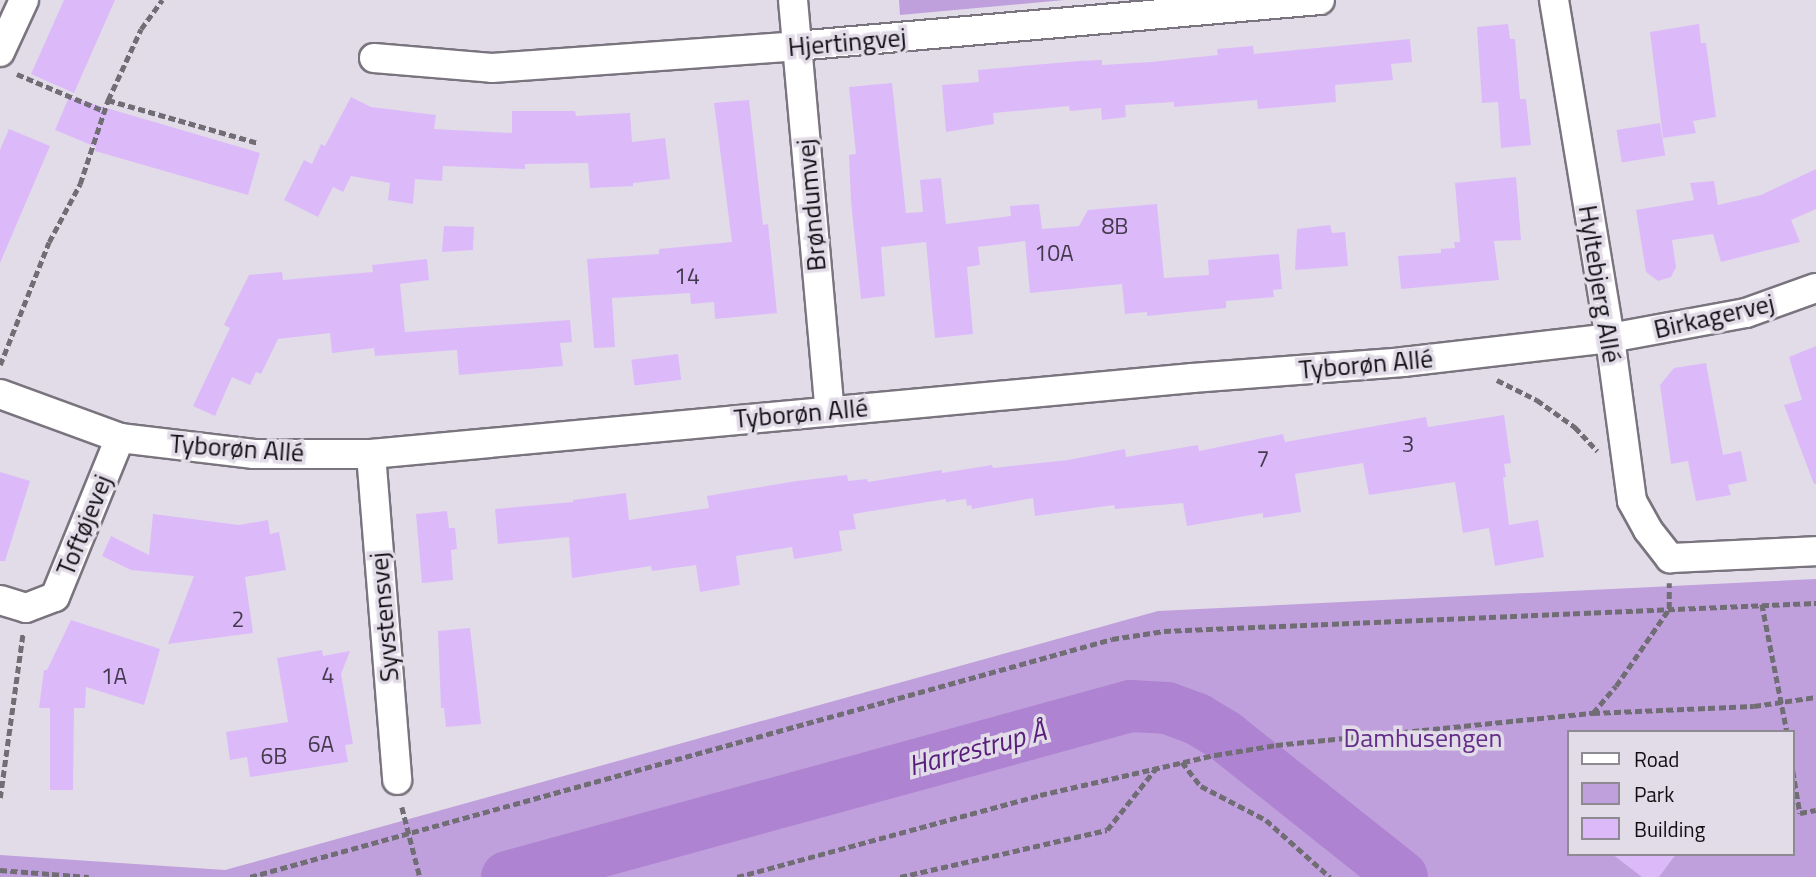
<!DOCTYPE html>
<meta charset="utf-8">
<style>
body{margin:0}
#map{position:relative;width:1816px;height:877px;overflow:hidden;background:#e2dce8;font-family:"Titillium Web",sans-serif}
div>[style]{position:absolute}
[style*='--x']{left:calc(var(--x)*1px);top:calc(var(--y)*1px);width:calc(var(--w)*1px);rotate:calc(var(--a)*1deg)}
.green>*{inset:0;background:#c0a0dc}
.river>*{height:52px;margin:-26px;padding:0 26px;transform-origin:26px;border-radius:26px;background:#ae83d1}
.building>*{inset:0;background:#dcbafa;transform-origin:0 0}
.path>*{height:4.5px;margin-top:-2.25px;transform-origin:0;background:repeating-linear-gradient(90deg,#706d74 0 7px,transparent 0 10.5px)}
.roads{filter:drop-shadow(2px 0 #79747e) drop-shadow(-2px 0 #79747e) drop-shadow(0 2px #79747e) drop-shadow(0 -2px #79747e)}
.street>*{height:28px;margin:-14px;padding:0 14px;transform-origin:14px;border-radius:14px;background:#fff}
span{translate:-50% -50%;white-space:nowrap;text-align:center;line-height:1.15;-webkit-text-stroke:7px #e2dce8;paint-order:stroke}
.number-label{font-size:23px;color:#443a4d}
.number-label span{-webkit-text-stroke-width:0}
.street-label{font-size:26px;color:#110f13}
.park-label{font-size:26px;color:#642d89}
.water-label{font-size:28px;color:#571f7b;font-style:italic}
.legend{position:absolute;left:1567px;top:730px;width:228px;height:126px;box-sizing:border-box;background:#e2dce8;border:2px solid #8e8a93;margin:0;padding:9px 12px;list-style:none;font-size:21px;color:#110f13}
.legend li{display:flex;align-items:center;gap:14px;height:35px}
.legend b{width:35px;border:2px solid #8e8a93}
</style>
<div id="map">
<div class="green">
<div style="clip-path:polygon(899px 0,1064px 0,900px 15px)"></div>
<div style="clip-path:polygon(evenodd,1816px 579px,1816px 877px,0 877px,0 855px,225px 870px,1158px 611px,1816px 579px,1569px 732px,1793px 732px,1793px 854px,1569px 854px,1569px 732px)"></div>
</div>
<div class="river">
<div style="--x:507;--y:877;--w:647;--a:-15.33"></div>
<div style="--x:1131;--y:706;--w:36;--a:3"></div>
<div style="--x:1167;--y:708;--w:32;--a:20"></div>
<div style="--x:1197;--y:719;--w:33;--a:31"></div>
<div style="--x:1225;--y:736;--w:226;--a:38.5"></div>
</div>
<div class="building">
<div style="clip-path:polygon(64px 0,115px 0,74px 93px,31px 74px)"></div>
<div style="clip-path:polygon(1508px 24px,1510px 39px,1515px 39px,1520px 99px,1526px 99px,1531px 145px,1501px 148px,1498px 102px,1482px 103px,1477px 27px)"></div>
<div style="clip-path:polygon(1699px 24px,1701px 43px,1706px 43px,1716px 117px,1693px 121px,1696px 133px,1663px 138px,1650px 32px)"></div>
<div style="clip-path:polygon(1410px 39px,1412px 62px,1391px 64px,1393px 80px,1335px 85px,1336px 102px,1258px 109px,1257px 100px,1174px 107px,1174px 102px,1125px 105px,1126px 117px,1102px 120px,1101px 108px,1070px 111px,1069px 106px,993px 113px,994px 124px,946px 132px,942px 85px,979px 82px,978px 70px,1079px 61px,1102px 60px,1102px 65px,1151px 62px,1218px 55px,1217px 49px,1253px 46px,1254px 54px)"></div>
<div style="clip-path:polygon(892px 83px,906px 213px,923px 212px,920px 180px,941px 178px,946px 224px,1011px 216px,1010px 206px,1039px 204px,1042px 229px,1079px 226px,1088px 210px,1157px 204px,1164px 278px,1209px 275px,1208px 260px,1279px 254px,1282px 289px,1273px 290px,1274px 297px,1226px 301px,1226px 308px,1147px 316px,1147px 312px,1125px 314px,1122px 284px,1030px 293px,1025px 241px,978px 247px,980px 265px,967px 267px,973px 334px,935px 338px,926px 242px,881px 247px,885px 296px,861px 299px,851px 201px,849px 155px,856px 154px,849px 87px)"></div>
<div style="clip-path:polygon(69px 97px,260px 153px,248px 195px,95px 151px,96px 147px,55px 130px)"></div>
<div style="clip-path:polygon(351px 97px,371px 107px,436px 115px,434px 129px,512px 133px,512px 111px,575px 111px,576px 116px,630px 113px,632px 142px,665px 138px,670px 179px,633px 183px,633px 186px,590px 188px,588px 163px,525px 164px,525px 169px,443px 166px,442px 181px,415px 179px,413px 204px,388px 200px,390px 183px,351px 176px,343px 192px,333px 187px,318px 217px,284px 200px,304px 160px,312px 164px,321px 144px,325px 146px)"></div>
<div style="clip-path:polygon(749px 100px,763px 225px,768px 224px,777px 313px,715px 319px,714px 302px,691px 304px,690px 293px,612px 298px,615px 347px,594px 348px,587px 259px,659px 254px,659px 249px,732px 242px,714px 103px)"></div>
<div style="left:1660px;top:123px;width:33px;height:44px;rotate:81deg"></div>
<div style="clip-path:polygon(9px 129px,50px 146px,0 263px,0 150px)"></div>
<div style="clip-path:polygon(1816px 169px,1816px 209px,1791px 220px,1800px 242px,1721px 262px,1713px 234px,1672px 240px,1676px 267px,1671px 277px,1658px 281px,1646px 272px,1636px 210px,1694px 200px,1690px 183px,1714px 181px,1718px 205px,1761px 195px)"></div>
<div style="clip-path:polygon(1516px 177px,1521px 240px,1494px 241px,1499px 280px,1401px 289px,1398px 256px,1441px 253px,1441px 249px,1455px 248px,1454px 242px,1460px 242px,1455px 183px)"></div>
<div style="clip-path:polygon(1330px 225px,1332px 233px,1345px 232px,1348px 266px,1295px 270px,1297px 229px)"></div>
<div style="clip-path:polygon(444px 226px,474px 227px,473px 250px,442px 252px)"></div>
<div style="clip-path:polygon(427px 259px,429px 280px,400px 284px,405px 332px,570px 320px,572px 342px,560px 343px,563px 366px,459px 375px,457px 350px,375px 356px,374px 348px,332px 353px,330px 333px,278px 339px,261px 374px,256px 372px,250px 385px,232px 377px,215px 416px,193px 406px,230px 328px,224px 325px,249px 275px,282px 272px,283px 280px,373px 272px,372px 265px)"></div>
<div style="clip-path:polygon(1816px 346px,1816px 484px,1814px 484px,1784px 405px,1802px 400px,1789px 357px)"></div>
<div style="left:678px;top:354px;width:26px;height:47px;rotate:83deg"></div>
<div style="clip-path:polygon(1706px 363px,1723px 455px,1741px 451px,1747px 481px,1728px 485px,1731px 495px,1696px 501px,1688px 461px,1671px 464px,1660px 385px,1674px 368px)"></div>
<div style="clip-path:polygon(1504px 415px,1511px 463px,1504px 464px,1506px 477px,1503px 477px,1509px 525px,1538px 520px,1544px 557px,1495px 566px,1489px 528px,1463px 533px,1455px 482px,1369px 495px,1363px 463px,1295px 474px,1301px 512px,1263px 518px,1263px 513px,1187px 526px,1183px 503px,1115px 509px,1114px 505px,1035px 516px,1033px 498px,972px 509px,971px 505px,967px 506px,966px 499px,946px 502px,946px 499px,853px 514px,856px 529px,839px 531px,842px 551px,794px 559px,792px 547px,736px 556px,740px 585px,700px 592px,696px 565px,652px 571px,651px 566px,572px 578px,569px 537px,498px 544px,495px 509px,573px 502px,573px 500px,626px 493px,629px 520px,709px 508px,707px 496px,797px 481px,847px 475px,848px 481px,867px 479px,868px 482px,942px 470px,942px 473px,992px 465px,993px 468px,1068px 460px,1125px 449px,1126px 457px,1198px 445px,1199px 451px,1283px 434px,1285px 442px,1426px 417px,1428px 427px)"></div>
<div style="clip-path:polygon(0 472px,30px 481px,5px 561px,0 561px)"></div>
<div style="clip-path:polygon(447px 511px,449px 528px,455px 528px,457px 549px,451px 550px,453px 580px,422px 583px,416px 514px)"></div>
<div style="clip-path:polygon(153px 514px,239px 525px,268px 520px,270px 534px,279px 532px,286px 570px,245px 577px,253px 633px,168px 644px,194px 576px,131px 570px,102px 556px,111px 536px,149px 555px)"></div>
<div style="clip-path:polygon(71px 620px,160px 649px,144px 705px,86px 687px,85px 708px,74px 708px,73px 790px,50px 790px,50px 708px,39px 708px,44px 670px,47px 670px)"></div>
<div style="clip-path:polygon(470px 628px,481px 724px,446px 727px,444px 708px,441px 708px,438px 631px)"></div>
<div style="clip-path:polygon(322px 650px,323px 656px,350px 651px,341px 674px,353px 744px,345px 745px,348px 762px,250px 777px,247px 757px,230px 760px,226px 732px,288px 722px,277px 658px)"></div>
<div style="clip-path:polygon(1612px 854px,1676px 854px,1659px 877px,1642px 877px)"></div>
</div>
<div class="path">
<div style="--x:17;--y:74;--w:95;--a:23"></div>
<div style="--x:108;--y:100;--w:156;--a:16"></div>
<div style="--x:0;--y:365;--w:132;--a:-68.3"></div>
<div style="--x:49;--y:242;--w:66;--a:-61.9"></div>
<div style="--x:80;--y:184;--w:89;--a:-71.6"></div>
<div style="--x:108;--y:100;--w:78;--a:-65.1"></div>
<div style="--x:141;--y:29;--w:36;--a:-54"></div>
<div style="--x:1497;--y:380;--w:45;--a:26.6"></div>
<div style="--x:1537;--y:400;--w:47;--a:35.4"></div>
<div style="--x:1575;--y:427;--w:33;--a:47"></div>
<div style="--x:1762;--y:604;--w:130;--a:78.9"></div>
<div style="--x:1593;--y:713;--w:161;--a:-2.5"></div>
<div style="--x:1754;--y:706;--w:63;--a:-8.3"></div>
<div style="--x:1182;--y:762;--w:31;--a:52"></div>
<div style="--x:1201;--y:786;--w:73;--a:27.6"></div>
<div style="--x:1266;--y:820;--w:86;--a:41.7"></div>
<div style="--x:1793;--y:771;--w:43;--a:80.5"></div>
<div style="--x:1800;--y:813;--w:16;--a:-11"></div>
<div style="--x:0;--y:798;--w:167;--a:-82.1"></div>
<div style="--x:402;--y:807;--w:72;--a:75.6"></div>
<div style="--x:0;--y:870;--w:89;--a:4.5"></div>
<div style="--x:250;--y:877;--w:894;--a:-15.43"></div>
<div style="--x:1112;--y:639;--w:53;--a:-8.7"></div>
<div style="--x:1164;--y:631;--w:653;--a:-2.46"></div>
<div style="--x:737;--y:877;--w:314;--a:-15.1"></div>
<div style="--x:1040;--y:795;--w:180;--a:-12.9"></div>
<div style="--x:1215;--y:755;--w:62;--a:-9.3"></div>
<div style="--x:1276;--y:745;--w:319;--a:-5.8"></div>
<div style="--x:1593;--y:713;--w:35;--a:-50"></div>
<div style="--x:1616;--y:686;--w:93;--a:-55.5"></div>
<div style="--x:1669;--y:609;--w:26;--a:-90"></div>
<div style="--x:900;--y:877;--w:212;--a:-12.8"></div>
<div style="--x:1107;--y:830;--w:80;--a:-51.6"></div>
</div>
<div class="roads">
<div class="street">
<div style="--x:793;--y:0;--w:413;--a:84.9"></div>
<div style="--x:1554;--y:0;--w:343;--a:80.6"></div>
<div style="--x:1610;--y:338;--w:164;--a:82.3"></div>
<div style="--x:1632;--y:501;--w:33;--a:61"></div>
<div style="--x:1648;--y:530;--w:36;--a:52"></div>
<div style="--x:1670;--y:558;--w:146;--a:-2.7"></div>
<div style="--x:0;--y:52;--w:57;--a:-65.2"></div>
<div style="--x:374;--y:58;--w:118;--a:4.8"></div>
<div style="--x:492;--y:68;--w:305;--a:-4.1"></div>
<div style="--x:796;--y:46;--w:526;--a:-5.02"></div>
<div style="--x:0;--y:394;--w:128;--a:20.1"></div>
<div style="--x:120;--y:438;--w:135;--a:6.8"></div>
<div style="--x:254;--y:454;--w:117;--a:0"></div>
<div style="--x:371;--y:454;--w:825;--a:-5.29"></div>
<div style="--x:1192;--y:378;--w:212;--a:-4.3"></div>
<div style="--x:1403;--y:362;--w:208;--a:-6.6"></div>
<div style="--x:1610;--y:338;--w:138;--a:-10.4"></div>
<div style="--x:1746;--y:313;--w:74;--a:-19.7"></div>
<div style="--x:371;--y:454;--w:327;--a:85.4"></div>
<div style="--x:0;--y:600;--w:27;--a:17"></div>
<div style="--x:26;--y:608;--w:31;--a:-21"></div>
<div style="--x:55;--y:597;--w:172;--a:-67.8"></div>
</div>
</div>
<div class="number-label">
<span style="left:1115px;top:226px">8B</span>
<span style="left:1054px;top:253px">10A</span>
<span style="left:687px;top:276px">14</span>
<span style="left:1408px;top:444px">3</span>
<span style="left:1263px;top:459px">7</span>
<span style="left:238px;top:619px">2</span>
<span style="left:328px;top:675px">4</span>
<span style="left:114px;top:676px">1A</span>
<span style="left:321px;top:744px">6A</span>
<span style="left:274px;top:756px">6B</span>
</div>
<div class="street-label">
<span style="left:847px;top:42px;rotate:-5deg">Hjertingvej</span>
<span style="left:811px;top:205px;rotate:-95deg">Brøndumvej</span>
<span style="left:1600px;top:284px;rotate:81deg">Hyltebjerg Allé</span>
<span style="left:1714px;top:316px;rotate:-13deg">Birkagervej</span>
<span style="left:1366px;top:364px;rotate:-5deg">Tyborøn Allé</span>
<span style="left:801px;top:413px;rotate:-5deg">Tyborøn Allé</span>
<span style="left:237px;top:448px;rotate:4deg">Tyborøn Allé</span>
<span style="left:84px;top:525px;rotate:-68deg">Toftøjevej</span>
<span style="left:384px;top:617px;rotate:-95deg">Syvstensvej</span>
</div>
<div class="park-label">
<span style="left:1423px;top:738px">Damhusengen</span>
</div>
<div class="water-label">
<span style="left:977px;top:748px;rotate:-15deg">Harrestrup Å</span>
</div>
<ul class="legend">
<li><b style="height:9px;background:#fff"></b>Road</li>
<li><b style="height:19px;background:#c0a0dc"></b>Park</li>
<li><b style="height:19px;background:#dcbafa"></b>Building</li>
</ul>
</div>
